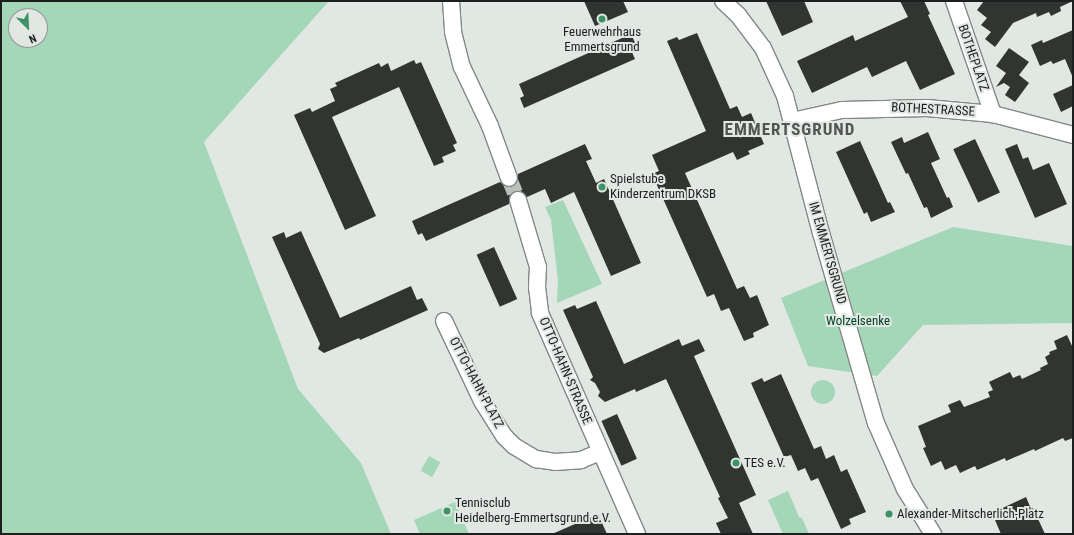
<!DOCTYPE html>
<style>
body{margin:0}
#map{position:relative;width:1074px;height:535px;overflow:hidden;background:#e1e7e3;font-family:"Roboto Condensed",sans-serif}
div>[style]{position:absolute}
[style*='--x']{left:calc(var(--x)*1px);top:calc(var(--y)*1px);width:calc(var(--w)*1px);rotate:calc(var(--a)*1deg)}
.green>*{inset:0;background:#a4d6b8;transform-origin:0 0}
.round{border-radius:50%}
.building>*{inset:0;background:#313532;transform-origin:0 0}
.minor-tunnel>*{height:16px;margin-top:-8px;transform-origin:0;background:repeating-linear-gradient(90deg,#babfbc 0 16px,transparent 0 24px)}
.roads{filter:drop-shadow(1px 0 #838885) drop-shadow(-1px 0 #838885) drop-shadow(0 1px #838885) drop-shadow(0 -1px #838885)}
.minor>*{height:16px;margin:-8px;padding:0 8px;transform-origin:8px;border-radius:8px;background:#fff}
.dots>*{width:11px;height:11px;translate:-50% -50%;box-sizing:border-box;border:2px solid #e1e7e3;border-radius:50%}
span{translate:-50% -50%;white-space:nowrap;text-align:center;line-height:1.15;-webkit-text-stroke:4px #e1e7e3;paint-order:stroke}
.poi-label{font-size:13px;color:#1d1f1e}
.left{translate:0 -50%;text-align:left}
.street-label{font-size:13px;color:#1d1f1e}
.park-label{font-size:13px;color:#034428}
.district-label{font-size:17px;color:#515653;font-weight:700;letter-spacing:1px}
.frame{position:absolute;inset:0;border:2px solid #1d1f1e;pointer-events:none}
.north{position:absolute;left:8px;top:8px;width:40px;height:40px;box-sizing:border-box;background:#e1e7e3;border:1px solid #939794;border-radius:50%;rotate:156deg;font-size:11px;font-weight:700;line-height:16px;text-align:center;color:#1d1f1e}
.north::after{content:'';display:block;margin:auto;width:14px;height:18px;background:#3e9366;clip-path:polygon(50% 0,100% 100%,50% 72%,0 100%)}
</style>
<div id="map">
<div class="green">
<div style="clip-path:polygon(evenodd,1px 1px,329px 1px,204px 142px,298px 389px,361px 463px,391px 534px,1px 534px,1px 1px,16px 16px,40px 16px,40px 40px,16px 40px,16px 16px)"></div>
<div style="clip-path:polygon(563px 200px,602px 284px,557px 303px,558px 281px,551px 220px,545px 207px)"></div>
<div style="clip-path:polygon(953px 227px,1073px 246px,1073px 323px,923px 325px,877px 376px,808px 366px,781px 298px)"></div>
<div class="round" style="left:811px;top:380px;width:24px;height:24px"></div>
<div style="left:429px;top:456px;width:13px;height:17px;rotate:29deg"></div>
<div style="clip-path:polygon(788px 491px,799px 517px,802px 518px,809px 534px,783px 534px,768px 500px)"></div>
<div style="clip-path:polygon(455px 502px,469px 534px,420px 534px,414px 520px)"></div>
</div>
<div class="building">
<div style="clip-path:polygon(584px 1px,623px 1px,628px 12px,595px 26px)"></div>
<div style="clip-path:polygon(766px 1px,804px 1px,813px 22px,782px 36px)"></div>
<div style="clip-path:polygon(900px 1px,924px 1px,930px 14px,928px 15px,955px 74px,920px 90px,906px 61px,872px 77px,867px 67px,812px 93px,797px 61px,853px 35px,855px 41px,908px 17px)"></div>
<div style="clip-path:polygon(984px 1px,1073px 1px,1060px 7px,1061px 11px,1051px 16px,1049px 12px,1037px 17px,1036px 13px,1013px 23px,995px 47px,985px 39px,991px 32px,981px 25px,987px 18px,977px 10px)"></div>
<div style="clip-path:polygon(1073px 30px,1073px 78px,1065px 59px,1053px 64px,1051px 61px,1040px 66px,1031px 45px,1042px 40px,1043px 43px)"></div>
<div style="clip-path:polygon(697px 33px,730px 109px,737px 106px,742px 117px,751px 113px,764px 144px,748px 151px,750px 154px,737px 160px,733px 152px,685px 173px,737px 289px,744px 286px,750px 298px,757px 295px,769px 325px,753px 333px,754px 337px,744px 341px,729px 308px,721px 311px,714px 294px,707px 297px,652px 174px,659px 171px,652px 155px,706px 131px,667px 41px,677px 37px,679px 40px)"></div>
<div style="clip-path:polygon(631px 34px,637px 47px,631px 50px,635px 59px,524px 108px,520px 98px,524px 96px,519px 84px)"></div>
<div style="clip-path:polygon(1009px 48px,1029px 62px,1019px 75px,1029px 83px,1015px 102px,1005px 95px,1010px 87px,1004px 83px,996px 87px,1006px 73px,996px 66px)"></div>
<div style="clip-path:polygon(414px 60px,416px 64px,421px 62px,457px 143px,453px 145px,456px 151px,442px 157px,444px 162px,434px 166px,399px 87px,332px 117px,376px 216px,345px 230px,294px 115px,310px 108px,312px 112px,335px 101px,330px 89px,337px 86px,335px 83px,379px 63px,381px 67px,388px 63px,391px 71px)"></div>
<div style="clip-path:polygon(1073px 85px,1073px 106px,1061px 112px,1053px 94px)"></div>
<div style="clip-path:polygon(928px 132px,940px 159px,931px 163px,947px 198px,949px 197px,953px 207px,931px 218px,927px 207px,924px 208px,908px 173px,906px 174px,891px 142px,902px 137px,904px 143px)"></div>
<div style="left:975px;top:139px;width:59px;height:24px;rotate:65deg"></div>
<div style="clip-path:polygon(860px 141px,888px 203px,890px 202px,895px 212px,871px 222px,867px 212px,864px 214px,836px 152px)"></div>
<div style="clip-path:polygon(585px 144px,592px 159px,586px 161px,596px 183px,604px 179px,641px 263px,611px 276px,574px 192px,551px 203px,545px 189px,527px 197px,521px 191px,515px 191px,509px 197px,509px 204px,426px 241px,422px 233px,418px 235px,412px 221px,500px 182px,507px 187px,513px 187px,518px 180px,518px 174px)"></div>
<div style="clip-path:polygon(1017px 144px,1023px 159px,1028px 157px,1033px 170px,1049px 163px,1067px 204px,1035px 218px,1005px 149px)"></div>
<div style="clip-path:polygon(301px 231px,340px 318px,411px 286px,417px 300px,422px 298px,428px 310px,360px 340px,359px 338px,324px 353px,318px 349px,320px 344px,272px 237px,284px 232px,286px 238px)"></div>
<div style="left:494px;top:247px;width:57px;height:19px;rotate:66deg"></div>
<div style="clip-path:polygon(596px 301px,624px 364px,679px 339px,682px 346px,699px 339px,705px 351px,694px 356px,756px 495px,739px 503px,753px 534px,721px 534px,716px 523px,728px 518px,718px 498px,720px 497px,666px 379px,636px 392px,635px 389px,605px 402px,598px 396px,600px 392px,595px 383px,590px 380px,593px 377px,563px 310px,575px 305px,577px 309px)"></div>
<div style="clip-path:polygon(1067px 335px,1073px 348px,1073px 438px,1065px 441px,1063px 438px,1035px 451px,1034px 449px,1006px 461px,1005px 458px,977px 470px,975px 466px,960px 473px,956px 465px,945px 470px,941px 461px,931px 466px,923px 448px,926px 447px,918px 426px,951px 412px,948px 405px,960px 400px,964px 407px,990px 397px,988px 392px,993px 390px,989px 382px,1010px 372px,1013px 378px,1020px 375px,1022px 379px,1041px 370px,1040px 368px,1048px 364px,1045px 357px,1050px 354px,1049px 352px,1057px 349px,1054px 341px)"></div>
<div style="clip-path:polygon(781px 374px,814px 449px,821px 446px,826px 459px,834px 455px,841px 472px,847px 469px,866px 512px,849px 519px,851px 524px,841px 529px,818px 478px,811px 481px,805px 468px,798px 471px,791px 455px,784px 457px,751px 383px,762px 378px,764px 382px)"></div>
<div style="left:617px;top:414px;width:49px;height:17px;rotate:66deg"></div>
<div style="clip-path:polygon(1026px 497px,1031px 509px,1033px 508px,1045px 534px,1001px 534px,992px 513px)"></div>
<div style="clip-path:polygon(598px 514px,607px 534px,552px 534px)"></div>
</div>
<div class="minor-tunnel">
<div style="--x:509;--y:178;--w:24;--a:68"></div>
</div>
<div class="roads">
<div class="minor">
<div style="--x:451;--y:1;--w:31;--a:86"></div>
<div style="--x:453;--y:32;--w:36;--a:76"></div>
<div style="--x:462;--y:67;--w:65;--a:64.6"></div>
<div style="--x:490;--y:126;--w:55;--a:69.9"></div>
<div style="--x:723;--y:1;--w:21;--a:43"></div>
<div style="--x:738;--y:15;--w:41;--a:52.9"></div>
<div style="--x:763;--y:48;--w:53;--a:65.4"></div>
<div style="--x:785;--y:96;--w:142;--a:75.3"></div>
<div style="--x:821;--y:233;--w:198;--a:73.9"></div>
<div style="--x:876;--y:423;--w:72;--a:66.3"></div>
<div style="--x:905;--y:489;--w:53;--a:58.1"></div>
<div style="--x:954;--y:1;--w:120;--a:71"></div>
<div style="--x:792;--y:121;--w:51;--a:-12.4"></div>
<div style="--x:842;--y:110;--w:85;--a:-1.3"></div>
<div style="--x:927;--y:108;--w:66;--a:5.2"></div>
<div style="--x:993;--y:114;--w:83;--a:14.7"></div>
<div style="--x:518;--y:200;--w:70;--a:73.4"></div>
<div style="--x:538;--y:267;--w:20;--a:93"></div>
<div style="--x:537;--y:287;--w:26;--a:83"></div>
<div style="--x:540;--y:313;--w:241;--a:66.3"></div>
<div style="--x:444;--y:321;--w:89;--a:64.6"></div>
<div style="--x:482;--y:401;--w:41;--a:57.8"></div>
<div style="--x:504;--y:436;--w:14;--a:45"></div>
<div style="--x:514;--y:446;--w:26;--a:31"></div>
<div style="--x:536;--y:459;--w:19;--a:9"></div>
<div style="--x:555;--y:462;--w:26;--a:-4"></div>
<div style="--x:581;--y:460;--w:21;--a:-23"></div>
</div>
</div>
<div class="dots">
<div style="left:602px;top:19px;background:#3e9366"></div>
<div style="left:602px;top:187px;background:#3e9366"></div>
<div style="left:736px;top:463px;background:#3e9366"></div>
<div style="left:447px;top:511px;background:#3e9366"></div>
<div style="left:889px;top:514px;background:#3e9366"></div>
</div>
<div class="poi-label">
<span style="left:602px;top:40px">Feuerwehrhaus<br>Emmertsgrund</span>
<span class="left" style="left:610px;top:187px">Spielstube<br>Kinderzentrum DKSB</span>
<span class="left" style="left:744px;top:463px">TES e.V.</span>
<span class="left" style="left:455px;top:511px">Tennisclub<br>Heidelberg-Emmertsgrund e.V.</span>
<span class="left" style="left:897px;top:514px">Alexander-Mitscherlich-Platz</span>
</div>
<div class="street-label">
<span style="left:973px;top:58px;rotate:71deg">BOTHEPLATZ</span>
<span style="left:933px;top:110px;rotate:3deg">BOTHESTRASSE</span>
<span style="left:827px;top:253px;rotate:74deg">IM EMMERTSGRUND</span>
<span style="left:565px;top:371px;rotate:67deg">OTTO-HAHN-STRASSE</span>
<span style="left:476px;top:383px;rotate:62deg">OTTO-HAHN-PLATZ</span>
</div>
<div class="park-label">
<span style="left:858px;top:321px">Wolzelsenke</span>
</div>
<div class="district-label">
<span style="left:790px;top:130px">EMMERTSGRUND</span>
</div>
<div class="frame"></div>
<div class="north">N</div>
</div>
